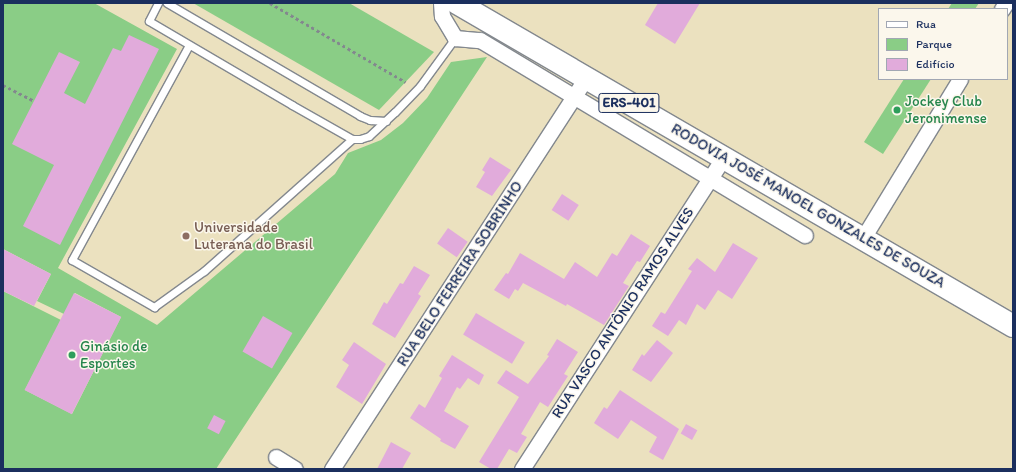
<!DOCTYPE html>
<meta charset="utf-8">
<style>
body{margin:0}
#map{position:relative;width:1016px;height:472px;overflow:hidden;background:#ebe1bf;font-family:Itim,sans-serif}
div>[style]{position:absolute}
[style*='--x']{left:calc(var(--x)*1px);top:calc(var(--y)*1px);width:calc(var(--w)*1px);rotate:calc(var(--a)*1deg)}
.green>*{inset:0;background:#8acd86}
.building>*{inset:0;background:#e1abdb;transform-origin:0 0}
.path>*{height:2.5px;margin-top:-1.25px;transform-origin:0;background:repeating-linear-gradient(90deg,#83888e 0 3px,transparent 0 6px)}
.roads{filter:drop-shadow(1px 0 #83888e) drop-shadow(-1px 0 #83888e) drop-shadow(0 1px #83888e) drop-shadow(0 -1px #83888e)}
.service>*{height:7px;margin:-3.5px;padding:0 3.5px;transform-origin:3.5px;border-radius:3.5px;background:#fff}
.minor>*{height:15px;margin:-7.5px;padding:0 7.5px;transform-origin:7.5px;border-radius:7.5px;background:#fff}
.primary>*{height:22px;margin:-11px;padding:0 11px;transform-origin:11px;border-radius:11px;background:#fff}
.dots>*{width:11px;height:11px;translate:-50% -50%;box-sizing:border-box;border:2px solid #fbf7ec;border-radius:50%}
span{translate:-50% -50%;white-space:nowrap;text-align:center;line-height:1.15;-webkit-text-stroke:3px #fbf7ec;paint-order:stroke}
.shield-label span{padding:1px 3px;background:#fbf7ec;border:1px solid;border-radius:3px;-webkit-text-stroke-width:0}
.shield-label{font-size:14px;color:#1b2f5e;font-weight:700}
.leisure-label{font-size:15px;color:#27864d}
.left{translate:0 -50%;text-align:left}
.street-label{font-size:15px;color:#1b2f5e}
.education-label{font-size:15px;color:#785e54}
.frame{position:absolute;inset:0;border:4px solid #1b2f5e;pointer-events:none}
.legend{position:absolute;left:878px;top:8px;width:130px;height:72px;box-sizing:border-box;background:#fbf7ec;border:1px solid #a1a7b3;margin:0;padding:5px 7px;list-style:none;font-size:12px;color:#1b2f5e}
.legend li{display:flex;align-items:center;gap:8px;height:20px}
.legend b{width:20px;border:1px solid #a1a7b3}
</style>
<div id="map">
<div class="green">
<div style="clip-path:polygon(3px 3px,94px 3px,177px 49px,58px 268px,157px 325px,335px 174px,348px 153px,381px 140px,403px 123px,427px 98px,451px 62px,487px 57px,216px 469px,3px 469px,3px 291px,61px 320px,25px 390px,72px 414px,121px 317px,75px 293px,64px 314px,37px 301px,51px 274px,3px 249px)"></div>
<div style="clip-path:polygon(193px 3px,349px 3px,434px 52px,379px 110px)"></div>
<div style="clip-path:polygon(952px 3px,979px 3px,975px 9px,948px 9px)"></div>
<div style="clip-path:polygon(904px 79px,931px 79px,883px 154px,864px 142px)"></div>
</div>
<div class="building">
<div style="clip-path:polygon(658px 3px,700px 3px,675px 44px,645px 25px)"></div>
<div style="clip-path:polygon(129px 35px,159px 49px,60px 245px,23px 226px,54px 165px,12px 144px,59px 52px,80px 62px,64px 93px,85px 104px,113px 48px,121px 51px)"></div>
<div style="clip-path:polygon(490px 157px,511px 170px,492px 196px,476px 187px,485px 172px,482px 170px)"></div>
<div style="left:562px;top:194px;width:20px;height:19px;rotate:33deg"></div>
<div style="left:448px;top:228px;width:24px;height:19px;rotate:35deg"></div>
<div style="clip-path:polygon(631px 234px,650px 246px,640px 262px,637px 261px,623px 283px,629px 286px,604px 325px,567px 304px,566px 306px,523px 283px,518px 291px,515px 289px,509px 299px,494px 290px,506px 273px,508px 274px,520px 253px,564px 279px,575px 262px,597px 277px,612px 253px,617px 256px)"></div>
<div style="clip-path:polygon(733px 243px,758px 258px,732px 299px,718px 290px,705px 310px,697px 304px,686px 325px,679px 320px,668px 336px,652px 326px,661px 312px,665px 314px,692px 271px,688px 269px,697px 258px,715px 272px)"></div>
<div style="clip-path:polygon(3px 249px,51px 274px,34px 306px,3px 291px)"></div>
<div style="clip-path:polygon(414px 266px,430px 275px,418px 294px,421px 296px,395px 338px,372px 324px,384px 302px,387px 304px,400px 283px,403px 284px)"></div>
<div style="left:74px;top:293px;width:53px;height:109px;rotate:27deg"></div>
<div style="left:476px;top:313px;width:57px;height:25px;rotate:31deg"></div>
<div style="left:263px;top:316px;width:34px;height:41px;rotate:30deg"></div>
<div style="clip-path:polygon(557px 339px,578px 352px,564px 374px,568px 376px,548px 407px,540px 402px,521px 434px,527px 437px,517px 453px,509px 449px,497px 469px,491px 469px,479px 462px,519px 397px,497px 383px,506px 370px,528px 384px,549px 356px,547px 355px)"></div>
<div style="clip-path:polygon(657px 340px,673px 353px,651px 382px,632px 370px,642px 354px,644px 356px)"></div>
<div style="clip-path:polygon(354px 342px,386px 364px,362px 404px,336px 387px,349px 365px,342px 360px)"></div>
<div style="clip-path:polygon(452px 355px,484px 375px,479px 385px,468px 378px,460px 389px,457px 387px,444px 411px,469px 426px,455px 449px,440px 441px,441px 439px,410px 418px,419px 404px,425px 408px,442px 378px,439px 376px)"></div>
<div style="clip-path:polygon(620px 390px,679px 429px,663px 460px,649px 452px,657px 437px,631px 420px,618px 439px,594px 423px,604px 407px,607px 409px)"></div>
<div style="left:214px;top:415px;width:13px;height:15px;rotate:27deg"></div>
<div style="left:686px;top:424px;width:13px;height:11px;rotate:29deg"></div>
<div style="clip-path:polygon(391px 442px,411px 453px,402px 469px,377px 469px)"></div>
</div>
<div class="path">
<div style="--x:270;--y:3;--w:157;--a:30.2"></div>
<div style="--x:3;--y:85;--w:35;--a:27"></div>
</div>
<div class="roads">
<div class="service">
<div style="--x:158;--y:3;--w:20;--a:117"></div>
<div style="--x:149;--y:21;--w:166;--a:30.4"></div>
<div style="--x:292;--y:105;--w:69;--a:29.5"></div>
<div style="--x:352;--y:139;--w:8;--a:0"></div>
<div style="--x:360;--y:139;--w:9;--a:-18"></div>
<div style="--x:369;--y:136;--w:35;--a:-43"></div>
<div style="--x:395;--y:112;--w:36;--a:-46"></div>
<div style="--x:420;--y:86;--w:59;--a:-53.9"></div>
<div style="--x:167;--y:3;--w:224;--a:30.3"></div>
<div style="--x:360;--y:116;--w:11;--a:22"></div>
<div style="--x:370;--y:120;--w:16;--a:4"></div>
<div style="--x:189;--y:45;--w:245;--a:118.6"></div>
<div style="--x:72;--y:260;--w:95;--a:29.8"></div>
<div style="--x:154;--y:307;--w:62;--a:-35.8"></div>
<div style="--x:204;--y:271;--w:198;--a:-41.7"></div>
</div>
<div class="minor">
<div style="--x:441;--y:3;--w:13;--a:86"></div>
<div style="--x:442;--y:16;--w:26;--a:59"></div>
<div style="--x:455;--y:38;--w:25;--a:5"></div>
<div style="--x:480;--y:40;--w:379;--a:31"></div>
<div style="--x:1002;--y:9;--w:7;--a:-56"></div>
<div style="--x:863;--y:238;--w:186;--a:-58.6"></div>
<div style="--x:276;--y:457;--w:22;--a:32"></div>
<div style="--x:332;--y:469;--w:466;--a:-57"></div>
<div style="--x:522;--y:469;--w:370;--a:-57.1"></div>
</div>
<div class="primary">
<div style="--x:457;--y:3;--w:643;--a:30.15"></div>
</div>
</div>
<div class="dots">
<div style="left:897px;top:110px;background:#2e9e5b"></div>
<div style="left:186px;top:236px;background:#8d6e63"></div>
<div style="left:72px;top:355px;background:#2e9e5b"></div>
</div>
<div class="shield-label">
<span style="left:629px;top:103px">ERS-401</span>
</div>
<div class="leisure-label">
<span class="left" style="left:905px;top:110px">Jockey Club<br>Jeronimense</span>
<span class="left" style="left:80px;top:355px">Ginásio de<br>Esportes</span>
</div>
<div class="street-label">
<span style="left:808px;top:206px;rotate:30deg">RODOVIA JOSÉ MANOEL GONZALES DE SOUZA</span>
<span style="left:460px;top:274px;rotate:-57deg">RUA BELO FERREIRA SOBRINHO</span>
<span style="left:623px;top:313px;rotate:-57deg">RUA VASCO ANTÔNIO RAMOS ALVES</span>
</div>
<div class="education-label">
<span class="left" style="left:194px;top:236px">Universidade<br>Luterana do Brasil</span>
</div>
<div class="frame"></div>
<ul class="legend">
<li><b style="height:5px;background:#fff"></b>Rua</li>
<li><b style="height:11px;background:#8acd86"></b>Parque</li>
<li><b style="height:11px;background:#e1abdb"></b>Edifício</li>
</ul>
</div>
